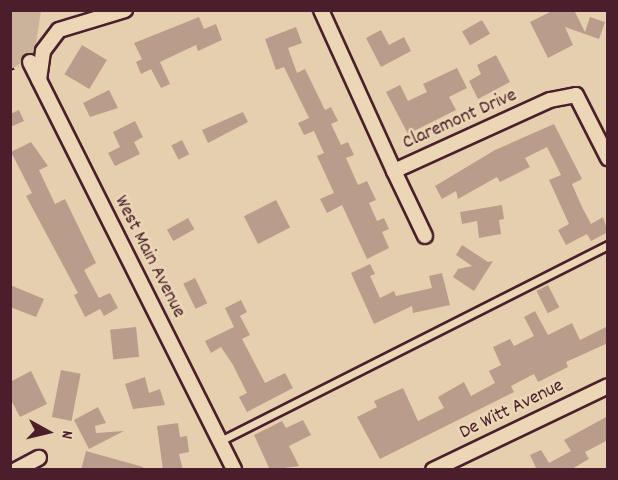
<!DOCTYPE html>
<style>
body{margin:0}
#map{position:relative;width:618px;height:480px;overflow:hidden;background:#e5cfaf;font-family:Dekko,sans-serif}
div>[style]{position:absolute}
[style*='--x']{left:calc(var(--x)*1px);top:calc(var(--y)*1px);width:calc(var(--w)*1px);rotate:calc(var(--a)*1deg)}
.green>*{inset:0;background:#cbb29a}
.building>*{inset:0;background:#b99d8a;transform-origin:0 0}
.path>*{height:2px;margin-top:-1px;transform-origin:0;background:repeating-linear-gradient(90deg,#4a1f2b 0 4.5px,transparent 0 9px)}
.roads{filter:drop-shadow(2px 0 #4a1f2b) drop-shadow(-2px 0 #4a1f2b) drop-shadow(0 2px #4a1f2b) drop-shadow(0 -2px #4a1f2b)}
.lane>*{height:7px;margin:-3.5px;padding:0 3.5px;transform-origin:3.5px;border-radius:3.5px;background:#ebd6b5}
.street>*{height:14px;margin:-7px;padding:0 7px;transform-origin:7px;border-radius:7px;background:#ebd6b5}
span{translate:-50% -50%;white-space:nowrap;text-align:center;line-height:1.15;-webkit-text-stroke:5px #ebd6b5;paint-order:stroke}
.street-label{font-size:20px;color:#4a1f2b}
.frame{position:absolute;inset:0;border:12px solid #4a1f2b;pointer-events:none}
.north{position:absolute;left:18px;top:402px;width:60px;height:60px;-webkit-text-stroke:4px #ebd6b5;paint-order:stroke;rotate:98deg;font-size:16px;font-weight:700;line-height:24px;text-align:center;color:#4a1f2b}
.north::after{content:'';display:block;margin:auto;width:21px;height:27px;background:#4a1f2b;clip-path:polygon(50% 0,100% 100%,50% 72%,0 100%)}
</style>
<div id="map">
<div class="green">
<div style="clip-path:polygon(11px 11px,41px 11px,34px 56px,11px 69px)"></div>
</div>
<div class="building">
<div style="clip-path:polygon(554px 10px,574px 10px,585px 32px,590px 17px,605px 22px,599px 39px,565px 27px,573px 45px,548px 58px,530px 22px)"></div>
<div style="clip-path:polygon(199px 17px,204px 29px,216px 24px,222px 40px,198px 51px,196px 45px,160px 62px,170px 84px,161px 88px,151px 69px,141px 74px,136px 62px,142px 59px,134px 43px)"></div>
<div style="left:482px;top:20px;width:16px;height:23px;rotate:60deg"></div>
<div style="clip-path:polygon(296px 27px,302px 43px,288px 48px,297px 73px,305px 69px,325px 110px,331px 107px,338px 121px,331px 124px,341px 145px,348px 142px,354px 155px,346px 158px,358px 185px,367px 181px,376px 200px,369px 203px,377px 221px,384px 218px,389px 229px,382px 232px,389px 248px,367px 259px,342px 205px,327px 213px,320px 199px,334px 193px,317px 156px,324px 153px,314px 131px,304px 135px,298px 123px,309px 118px,284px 67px,276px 70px,265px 39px)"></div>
<div style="clip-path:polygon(381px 30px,389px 45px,404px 37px,411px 51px,381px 67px,366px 38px)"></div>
<div style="left:82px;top:45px;width:29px;height:34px;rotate:31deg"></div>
<div style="clip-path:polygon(496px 55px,510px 82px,478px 99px,469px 81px,481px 74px,477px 65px)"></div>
<div style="clip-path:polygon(457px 68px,467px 88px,449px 97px,456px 110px,408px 134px,386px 92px,400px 85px,408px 101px,427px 92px,423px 84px)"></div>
<div style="clip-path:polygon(109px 90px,118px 108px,90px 117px,83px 103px)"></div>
<div style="clip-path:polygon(19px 110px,24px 121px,10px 127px,10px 114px)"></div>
<div style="clip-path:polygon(243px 112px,248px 122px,208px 143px,202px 130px)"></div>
<div style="clip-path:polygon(135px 121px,143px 137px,134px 142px,140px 154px,115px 166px,108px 153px,120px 147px,113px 132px)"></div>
<div style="clip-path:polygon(554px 124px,582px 179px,572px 184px,582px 207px,591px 224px,603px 217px,608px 232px,591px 241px,587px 234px,566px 245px,558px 230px,569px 224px,549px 180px,561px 175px,547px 147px,525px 158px,530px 167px,500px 182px,497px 177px,458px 199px,456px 191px,442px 199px,435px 186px,495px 150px)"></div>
<div style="left:182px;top:140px;width:16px;height:12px;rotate:63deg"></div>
<div style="clip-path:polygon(31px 142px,48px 166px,39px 170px,55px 204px,65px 199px,96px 263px,84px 270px,99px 298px,110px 293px,118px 308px,104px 316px,100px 309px,85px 317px,74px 295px,78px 293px,26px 196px,32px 193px,11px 152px)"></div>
<div style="left:276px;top:200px;width:31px;height:36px;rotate:63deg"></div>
<div style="clip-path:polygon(502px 205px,504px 219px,499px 220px,501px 234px,479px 238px,477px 221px,462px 224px,460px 212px)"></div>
<div style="left:188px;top:218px;width:13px;height:24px;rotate:61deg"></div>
<div style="clip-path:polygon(462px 245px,488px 262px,493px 261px,474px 291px,453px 277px,458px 269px,472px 266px,456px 255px)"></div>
<div style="clip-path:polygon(370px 264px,375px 274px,370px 276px,380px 298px,394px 291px,396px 296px,432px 288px,429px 276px,442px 273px,450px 305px,413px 313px,412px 306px,374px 324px,351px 273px)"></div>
<div style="left:195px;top:278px;width:28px;height:13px;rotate:64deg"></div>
<div style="clip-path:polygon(10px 285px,44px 299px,36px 317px,10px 307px)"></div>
<div style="left:548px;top:285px;width:25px;height:13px;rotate:63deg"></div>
<div style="clip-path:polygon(241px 300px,247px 312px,240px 316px,250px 335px,242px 339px,265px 383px,285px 373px,293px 388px,247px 412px,239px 397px,247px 393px,233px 365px,221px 347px,211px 353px,205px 341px,234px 327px,225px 308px)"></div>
<div style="clip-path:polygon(535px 311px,548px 335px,572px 323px,580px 340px,608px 326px,608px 343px,566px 362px,568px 367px,538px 382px,534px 374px,511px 386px,514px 392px,380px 459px,357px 417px,377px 407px,374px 401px,403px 388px,418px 421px,444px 408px,438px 397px,464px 382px,471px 396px,495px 383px,489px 371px,501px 365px,493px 347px,510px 339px,514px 346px,534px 336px,524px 317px)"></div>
<div style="left:136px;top:327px;width:30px;height:26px;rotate:84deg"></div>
<div style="left:61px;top:370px;width:20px;height:48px;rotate:11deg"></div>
<div style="clip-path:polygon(31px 371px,47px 404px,20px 417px,10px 398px,10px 382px)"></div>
<div style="clip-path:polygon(145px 377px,149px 393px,160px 389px,165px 405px,133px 409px,125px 384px)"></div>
<div style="clip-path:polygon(98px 407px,106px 423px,95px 426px,96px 433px,124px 431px,89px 449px,74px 420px)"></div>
<div style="clip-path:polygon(608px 416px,608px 440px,585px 452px,589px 459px,570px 470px,537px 470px,530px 455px,541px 450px,549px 463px,571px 451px,564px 440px)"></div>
<div style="clip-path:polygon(303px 420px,311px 435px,289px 446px,299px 466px,270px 470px,254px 435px,282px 421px,286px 428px)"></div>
<div style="clip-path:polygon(178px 423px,180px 437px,187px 436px,189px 452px,179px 454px,183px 470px,163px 470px,157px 426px)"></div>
<div style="clip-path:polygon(86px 451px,143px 467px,142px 470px,81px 470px)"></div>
</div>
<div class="path">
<div style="--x:10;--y:70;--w:9;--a:-18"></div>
</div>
<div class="roads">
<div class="lane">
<div style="--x:220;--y:441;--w:435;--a:-26.8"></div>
</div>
<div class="street">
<div style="--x:321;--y:10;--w:177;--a:65.6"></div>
<div style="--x:394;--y:171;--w:171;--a:-24.5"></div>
<div style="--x:550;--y:100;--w:26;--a:-11"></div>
<div style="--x:576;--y:95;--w:71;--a:63.1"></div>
<div style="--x:30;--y:62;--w:456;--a:63.4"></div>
<div style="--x:39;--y:80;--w:29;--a:-82"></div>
<div style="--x:43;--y:51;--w:26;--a:-53"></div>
<div style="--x:59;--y:30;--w:69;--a:-16.9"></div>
<div style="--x:394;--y:171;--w:72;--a:64.5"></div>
<div style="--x:16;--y:470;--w:26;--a:-28"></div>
<div style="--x:433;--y:470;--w:194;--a:-25.6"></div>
</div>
</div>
<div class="street-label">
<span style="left:460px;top:120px;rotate:-24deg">Claremont Drive</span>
<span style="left:149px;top:257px;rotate:63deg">West Main Avenue</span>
<span style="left:512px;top:410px;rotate:-26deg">De Witt Avenue</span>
</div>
<div class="frame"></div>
<div class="north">N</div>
</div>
